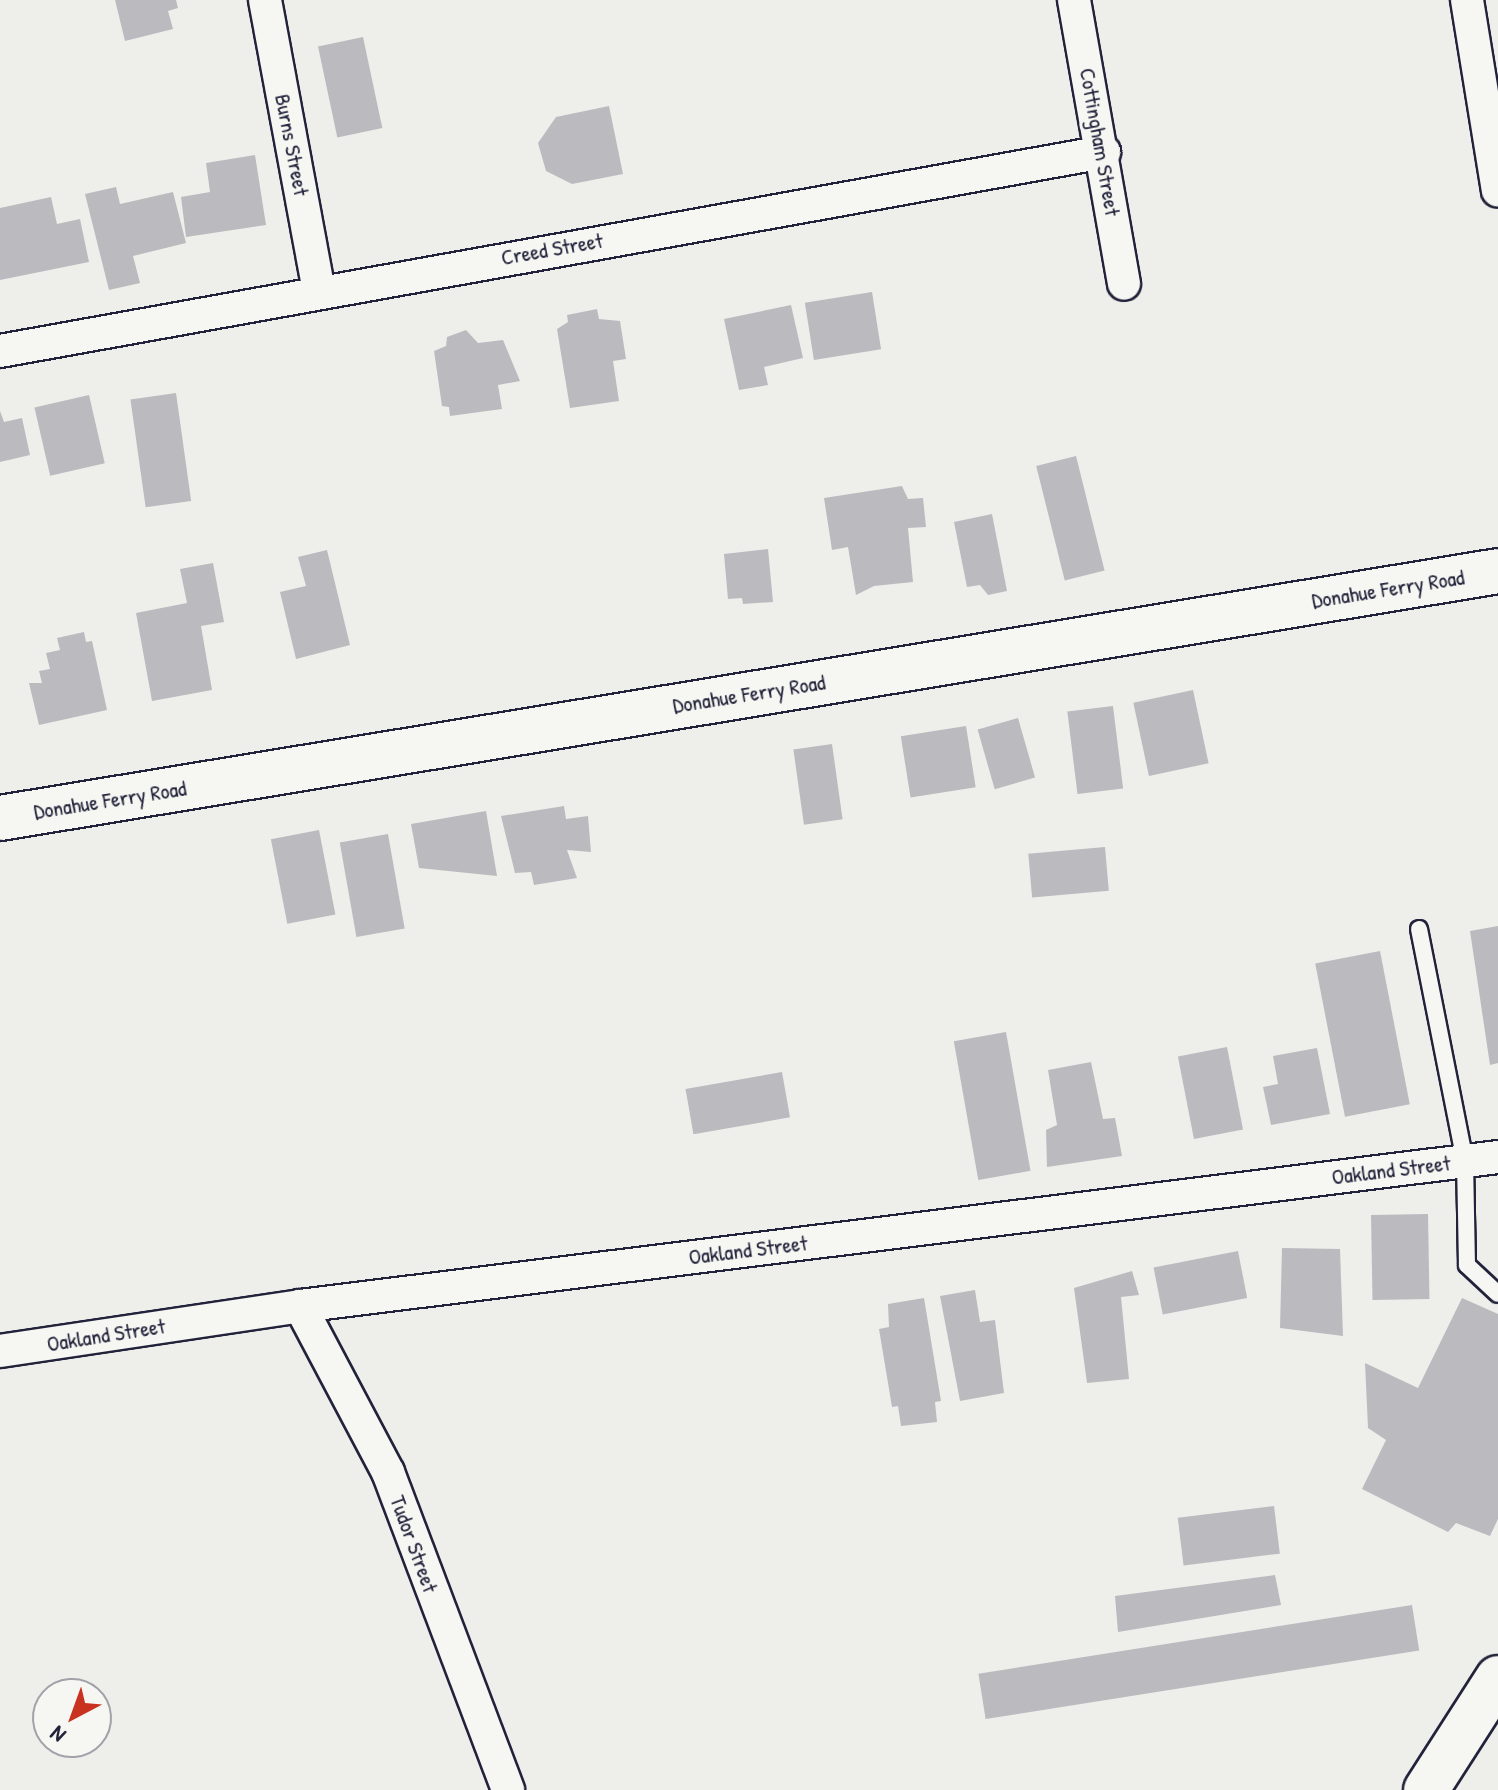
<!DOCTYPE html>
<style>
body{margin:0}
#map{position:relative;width:1498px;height:1790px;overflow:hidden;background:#eeeeeb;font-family:"Patrick Hand",sans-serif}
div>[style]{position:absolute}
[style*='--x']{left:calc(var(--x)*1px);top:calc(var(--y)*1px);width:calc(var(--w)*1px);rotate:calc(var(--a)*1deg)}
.building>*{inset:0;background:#bbbbbf;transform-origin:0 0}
.roads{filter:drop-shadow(2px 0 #22223b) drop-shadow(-2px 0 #22223b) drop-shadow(0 2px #22223b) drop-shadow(0 -2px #22223b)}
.lane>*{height:16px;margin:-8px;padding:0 8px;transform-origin:8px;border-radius:8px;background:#f6f6f2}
.street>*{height:32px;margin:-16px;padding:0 16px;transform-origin:16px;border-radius:16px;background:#f6f6f2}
.secondary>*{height:44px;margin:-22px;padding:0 22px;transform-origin:22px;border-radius:22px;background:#f6f6f2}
span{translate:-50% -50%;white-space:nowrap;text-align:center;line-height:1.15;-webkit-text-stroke:6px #f6f6f2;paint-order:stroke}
.street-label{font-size:22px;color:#22223b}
.north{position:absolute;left:32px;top:1678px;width:80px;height:80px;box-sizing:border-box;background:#f6f6f2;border:2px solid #a1a1a9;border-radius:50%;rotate:221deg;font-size:22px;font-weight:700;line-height:32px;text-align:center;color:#22223b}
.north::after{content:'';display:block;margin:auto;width:28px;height:36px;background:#c8321e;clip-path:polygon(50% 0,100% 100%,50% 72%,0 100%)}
</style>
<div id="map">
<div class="building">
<div style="clip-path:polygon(115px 0,176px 0,178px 8px,168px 11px,173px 29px,125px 41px)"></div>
<div style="left:363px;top:37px;width:93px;height:46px;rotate:78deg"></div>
<div style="clip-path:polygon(609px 106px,623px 174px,572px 184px,546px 171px,538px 143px,556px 117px)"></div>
<div style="clip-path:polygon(255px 155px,266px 225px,186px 237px,181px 197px,210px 192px,206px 163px)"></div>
<div style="clip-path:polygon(116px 187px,120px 204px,173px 192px,186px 243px,133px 256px,140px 283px,109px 290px,85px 194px)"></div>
<div style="clip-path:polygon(51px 197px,57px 224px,80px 219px,89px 262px,0 280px,0 208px)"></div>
<div style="left:872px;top:292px;width:58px;height:68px;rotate:81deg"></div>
<div style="clip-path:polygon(791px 305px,803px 358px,764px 367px,768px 385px,739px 390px,724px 319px)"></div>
<div style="clip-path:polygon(597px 309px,599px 319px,620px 321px,626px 359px,613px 361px,619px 401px,570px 408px,557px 329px,568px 322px,567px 315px)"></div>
<div style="clip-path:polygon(466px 330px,478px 343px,503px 340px,520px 381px,498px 385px,502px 409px,450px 416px,449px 407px,442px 406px,434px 351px,446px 346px,447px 337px)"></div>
<div style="left:176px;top:393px;width:109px;height:46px;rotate:82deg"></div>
<div style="left:89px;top:395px;width:70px;height:56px;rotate:77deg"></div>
<div style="clip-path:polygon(0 411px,4px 422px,22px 418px,30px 455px,0 462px)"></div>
<div style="left:1076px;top:456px;width:118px;height:41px;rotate:76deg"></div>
<div style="clip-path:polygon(902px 486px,908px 499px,923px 498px,926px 527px,908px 528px,913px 582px,874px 586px,856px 595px,848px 547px,832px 550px,824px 498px)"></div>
<div style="clip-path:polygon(992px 514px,1007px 591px,988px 595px,980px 585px,967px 587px,954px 522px)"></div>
<div style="clip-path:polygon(768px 549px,773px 602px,743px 604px,742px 598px,728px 599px,724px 554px)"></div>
<div style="clip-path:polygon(327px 550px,350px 645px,296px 659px,280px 592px,306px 586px,298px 557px)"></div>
<div style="clip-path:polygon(213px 563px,224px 622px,201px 626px,212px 690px,152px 701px,136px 613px,187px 603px,180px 569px)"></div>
<div style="clip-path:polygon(84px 632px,86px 642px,92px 641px,107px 710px,39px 725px,29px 683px,42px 683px,39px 671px,50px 669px,46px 653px,60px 650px,57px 638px)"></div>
<div style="left:1193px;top:690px;width:75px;height:61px;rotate:78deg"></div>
<div style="left:1113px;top:706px;width:83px;height:46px;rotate:83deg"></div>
<div style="left:1018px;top:718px;width:62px;height:42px;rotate:74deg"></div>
<div style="left:966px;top:726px;width:62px;height:66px;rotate:81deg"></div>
<div style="left:832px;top:744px;width:76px;height:39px;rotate:82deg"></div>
<div style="clip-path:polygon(564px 806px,566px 819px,588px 816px,591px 852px,567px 850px,577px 878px,534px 885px,531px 872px,515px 873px,501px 816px)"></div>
<div style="clip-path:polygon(486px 811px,497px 876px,419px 868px,411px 824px)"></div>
<div style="left:319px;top:830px;width:86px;height:49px;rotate:79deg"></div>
<div style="left:388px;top:834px;width:96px;height:49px;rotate:80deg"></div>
<div style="left:1105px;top:847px;width:44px;height:77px;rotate:85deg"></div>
<div style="clip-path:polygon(1498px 926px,1498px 1063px,1490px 1065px,1470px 931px)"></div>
<div style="left:1380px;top:951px;width:156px;height:66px;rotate:79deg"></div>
<div style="left:1006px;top:1032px;width:141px;height:53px;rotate:80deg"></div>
<div style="left:1227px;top:1047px;width:84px;height:50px;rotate:79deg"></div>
<div style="clip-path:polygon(1317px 1048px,1330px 1114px,1271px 1125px,1263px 1087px,1278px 1084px,1273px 1056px)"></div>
<div style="clip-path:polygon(1091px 1062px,1103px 1119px,1115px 1118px,1122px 1156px,1047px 1167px,1046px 1130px,1057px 1125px,1048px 1070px)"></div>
<div style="left:782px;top:1072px;width:46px;height:98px;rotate:80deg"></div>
<div style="left:1428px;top:1214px;width:85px;height:57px;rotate:89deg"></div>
<div style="clip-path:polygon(1282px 1248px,1340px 1249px,1343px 1336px,1280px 1328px)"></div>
<div style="left:1238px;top:1251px;width:48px;height:86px;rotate:79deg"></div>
<div style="clip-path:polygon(1132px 1271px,1139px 1295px,1121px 1297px,1129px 1379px,1087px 1383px,1074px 1288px)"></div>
<div style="clip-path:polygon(975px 1290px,980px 1322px,995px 1320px,1004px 1393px,960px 1401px,940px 1296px)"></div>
<div style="clip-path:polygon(924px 1298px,941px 1401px,935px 1402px,937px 1422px,901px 1426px,898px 1406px,892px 1407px,879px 1329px,889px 1327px,888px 1304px)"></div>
<div style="clip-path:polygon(1462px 1298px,1498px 1314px,1498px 1519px,1490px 1536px,1456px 1523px,1448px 1532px,1362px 1489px,1386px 1440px,1368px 1428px,1365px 1363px,1418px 1388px)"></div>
<div style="left:1274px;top:1506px;width:48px;height:97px;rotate:83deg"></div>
<div style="clip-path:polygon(1275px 1575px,1281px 1605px,1118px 1632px,1115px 1596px)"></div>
<div style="left:1412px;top:1605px;width:46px;height:439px;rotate:81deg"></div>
</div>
<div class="roads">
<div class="lane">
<div style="--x:1419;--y:929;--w:237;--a:78.8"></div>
<div style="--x:1465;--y:1161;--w:104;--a:88.9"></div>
<div style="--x:1467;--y:1265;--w:42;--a:43.1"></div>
</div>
<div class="street">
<div style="--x:265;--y:0;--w:295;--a:79.5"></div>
<div style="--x:1074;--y:0;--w:288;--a:80"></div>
<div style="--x:1467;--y:0;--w:193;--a:80.8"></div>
<div style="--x:0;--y:351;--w:1122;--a:-10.22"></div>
<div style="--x:300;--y:1306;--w:188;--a:62.1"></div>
<div style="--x:388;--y:1472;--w:340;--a:69.3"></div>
<div style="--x:0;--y:1351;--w:303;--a:-8.5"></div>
<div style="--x:300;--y:1306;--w:1207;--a:-7.09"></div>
</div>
<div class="secondary">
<div style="--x:0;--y:818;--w:1518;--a:-9.36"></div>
<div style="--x:1426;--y:1790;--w:133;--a:-57.3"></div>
</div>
</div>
<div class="street-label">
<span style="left:1100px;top:142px;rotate:80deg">Cottingham Street</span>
<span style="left:292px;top:145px;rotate:79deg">Burns Street</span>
<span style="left:552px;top:249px;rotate:-10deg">Creed Street</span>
<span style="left:1388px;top:589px;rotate:-9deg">Donahue Ferry Road</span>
<span style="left:749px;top:694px;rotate:-9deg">Donahue Ferry Road</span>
<span style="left:110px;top:800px;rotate:-9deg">Donahue Ferry Road</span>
<span style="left:1391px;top:1170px;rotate:-7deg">Oakland Street</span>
<span style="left:748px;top:1250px;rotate:-7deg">Oakland Street</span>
<span style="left:106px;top:1335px;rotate:-9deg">Oakland Street</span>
<span style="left:414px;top:1544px;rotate:70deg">Tudor Street</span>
</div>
<div class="north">N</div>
</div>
